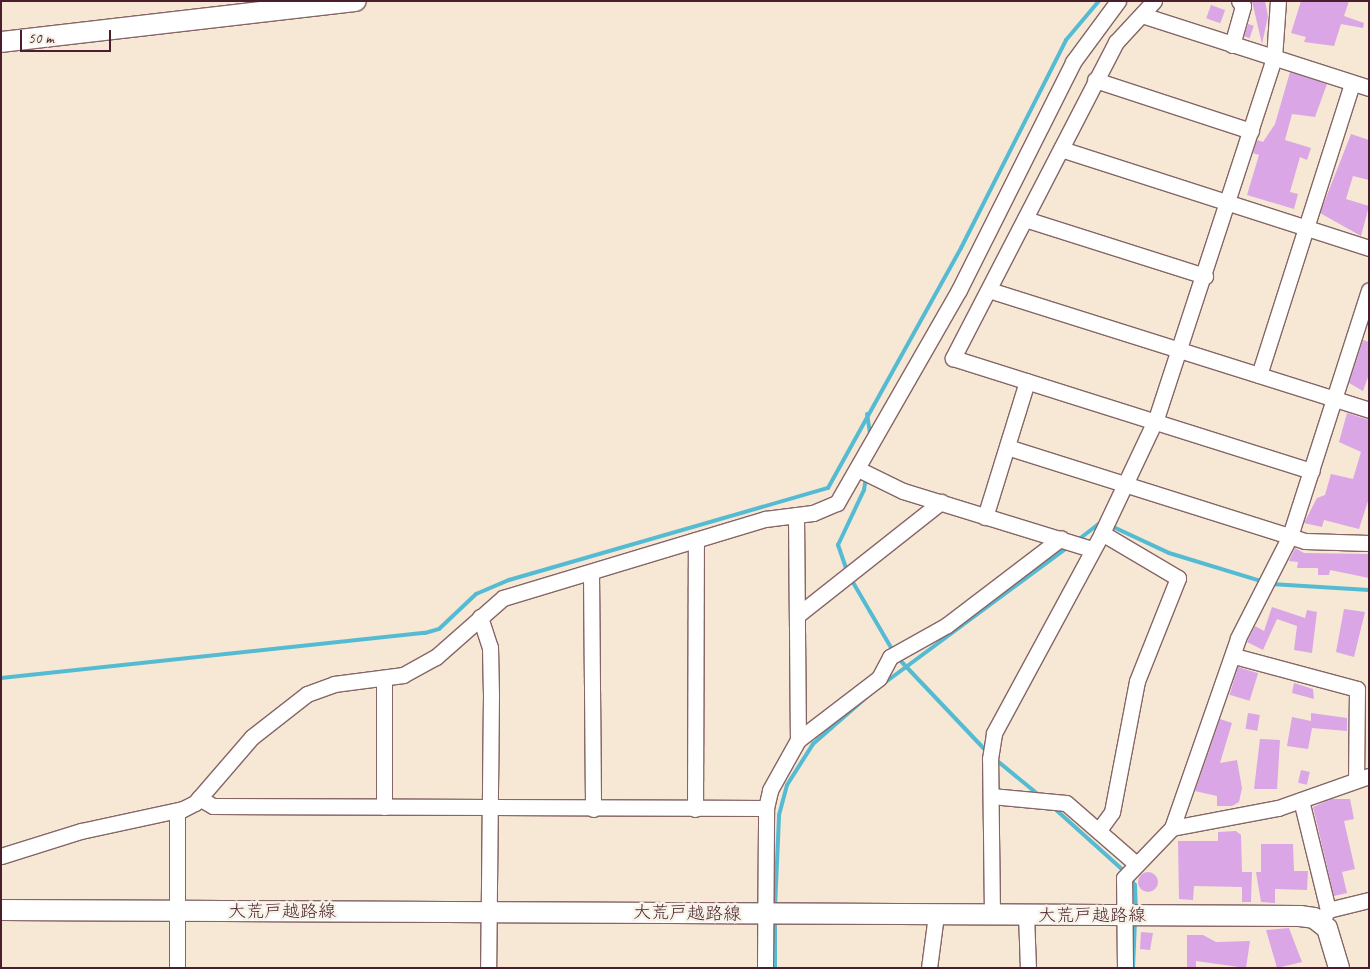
<!DOCTYPE html>
<meta charset="utf-8">
<style>
body{margin:0}
#map{position:relative;width:1370px;height:969px;overflow:hidden;background:#f6e8d5;font-family:Caveat,"Klee One",sans-serif}
div>[style]{position:absolute}
[style*='--x']{left:calc(var(--x)*1px);top:calc(var(--y)*1px);width:calc(var(--w)*1px);rotate:calc(var(--a)*1deg)}
.stream>*{height:4px;margin:-2px;padding:0 2px;transform-origin:2px;border-radius:2px;background:#55bbd3}
.building>*{inset:0;background:#daa6e6;transform-origin:0 0}
.round{border-radius:50%}
.roads{filter:drop-shadow(1px 0 #866566) drop-shadow(-1px 0 #866566) drop-shadow(0 1px #866566) drop-shadow(0 -1px #866566)}
.minor>*{height:15px;margin:-7.5px;padding:0 7.5px;transform-origin:7.5px;border-radius:7.5px;background:#fff}
.major>*{height:20px;margin:-10px;padding:0 10px;transform-origin:10px;border-radius:10px;background:#fff}
span{translate:-50% -50%;white-space:nowrap;text-align:center;line-height:1.15;-webkit-text-stroke:5px #f7f3e8;paint-order:stroke}
.street-label{font-size:18px;color:#4a1f2b}
.frame{position:absolute;inset:0;border:2px solid #4a1f2b;pointer-events:none}
.scale{position:absolute;left:20px;top:30px;width:91px;height:22px;box-sizing:border-box;border:2px solid #4a1f2b;border-top:0;padding-left:6px;font-size:15px;line-height:18px;white-space:nowrap;color:#4a1f2b;-webkit-text-stroke:4px #f7f3e8;paint-order:stroke}
</style>
<div id="map">
<div class="stream">
<div style="--x:867;--y:414;--w:20;--a:81"></div>
<div style="--x:1109;--y:525;--w:66;--a:25"></div>
<div style="--x:1169;--y:553;--w:99;--a:17"></div>
<div style="--x:1078;--y:540;--w:28;--a:-38"></div>
<div style="--x:847;--y:571;--w:28;--a:-109"></div>
<div style="--x:838;--y:545;--w:61;--a:-64.7"></div>
<div style="--x:864;--y:490;--w:12;--a:-81"></div>
<div style="--x:851;--y:579;--w:83;--a:59.7"></div>
<div style="--x:1271;--y:584;--w:98;--a:3.5"></div>
<div style="--x:897;--y:657;--w:132;--a:46.5"></div>
<div style="--x:1;--y:678;--w:426;--a:-6.1"></div>
<div style="--x:425;--y:633;--w:15;--a:-16"></div>
<div style="--x:439;--y:629;--w:51;--a:-43.4"></div>
<div style="--x:476;--y:594;--w:36;--a:-23"></div>
<div style="--x:509;--y:580;--w:332;--a:-16.1"></div>
<div style="--x:828;--y:488;--w:274;--a:-61"></div>
<div style="--x:961;--y:248;--w:233;--a:-63.2"></div>
<div style="--x:1066;--y:40;--w:51;--a:-49.8"></div>
<div style="--x:883;--y:684;--w:230;--a:-36.5"></div>
<div style="--x:995;--y:759;--w:58;--a:39.4"></div>
<div style="--x:1054;--y:808;--w:96;--a:42"></div>
<div style="--x:1129;--y:878;--w:9;--a:49"></div>
<div style="--x:1135;--y:885;--w:23;--a:88"></div>
<div style="--x:775;--y:908;--w:93;--a:-87.5"></div>
<div style="--x:779;--y:815;--w:31;--a:-75"></div>
<div style="--x:787;--y:785;--w:49;--a:-57.6"></div>
<div style="--x:813;--y:744;--w:82;--a:-41.1"></div>
<div style="--x:775;--y:968;--w:48;--a:-90"></div>
<div style="--x:1133;--y:968;--w:48;--a:-87.6"></div>
</div>
<div class="building">
<div style="clip-path:polygon(1252px 1px,1265px 1px,1268px 16px,1262px 44px)"></div>
<div style="clip-path:polygon(1301px 1px,1349px 1px,1344px 16px,1364px 23px,1363px 28px,1341px 24px,1334px 46px,1304px 42px,1306px 37px,1291px 33px)"></div>
<div style="left:1211px;top:5px;width:15px;height:14px;rotate:20deg"></div>
<div style="left:1248px;top:24px;width:6px;height:13px;rotate:18deg"></div>
<div style="clip-path:polygon(1290px 72px,1327px 84px,1315px 117px,1292px 114px,1285px 140px,1311px 148px,1307px 160px,1300px 157px,1290px 192px,1298px 194px,1294px 209px,1247px 195px,1259px 155px,1253px 153px,1257px 140px,1263px 142px,1275px 124px)"></div>
<div style="clip-path:polygon(1351px 134px,1369px 140px,1369px 180px,1353px 176px,1346px 199px,1369px 206px,1361px 236px,1320px 213px)"></div>
<div style="clip-path:polygon(1363px 340px,1369px 342px,1369px 374px,1363px 391px,1349px 383px)"></div>
<div style="clip-path:polygon(1347px 413px,1369px 420px,1369px 498px,1359px 529px,1324px 520px,1322px 527px,1304px 523px,1317px 498px,1325px 495px,1331px 474px,1353px 479px,1361px 452px,1339px 442px)"></div>
<div style="clip-path:polygon(1295px 548px,1304px 553px,1369px 554px,1369px 578px,1330px 570px,1329px 575px,1318px 575px,1318px 568px,1297px 568px,1298px 562px,1289px 561px)"></div>
<div style="clip-path:polygon(1272px 607px,1305px 618px,1307px 610px,1317px 612px,1312px 653px,1294px 650px,1297px 626px,1277px 619px,1263px 650px,1247px 642px,1255px 626px,1264px 631px)"></div>
<div style="clip-path:polygon(1344px 609px,1365px 612px,1354px 657px,1336px 652px)"></div>
<div style="left:1238px;top:667px;width:21px;height:29px;rotate:17deg"></div>
<div style="clip-path:polygon(1294px 683px,1313px 689px,1314px 699px,1292px 693px)"></div>
<div style="left:1248px;top:713px;width:12px;height:16px;rotate:9deg"></div>
<div style="clip-path:polygon(1311px 713px,1347px 718px,1347px 731px,1312px 728px,1308px 749px,1287px 746px,1292px 717px,1311px 721px)"></div>
<div style="clip-path:polygon(1220px 719px,1232px 723px,1220px 763px,1237px 760px,1242px 788px,1239px 802px,1232px 806px,1217px 806px,1217px 796px,1195px 791px)"></div>
<div style="clip-path:polygon(1260px 739px,1280px 740px,1277px 789px,1254px 789px)"></div>
<div style="left:1301px;top:770px;width:9px;height:13px;rotate:13deg"></div>
<div style="clip-path:polygon(1331px 799px,1350px 799px,1354px 819px,1344px 821px,1355px 869px,1342px 872px,1347px 893px,1334px 896px,1313px 807px)"></div>
<div style="clip-path:polygon(1236px 831px,1241px 835px,1242px 872px,1252px 872px,1251px 902px,1242px 902px,1242px 887px,1194px 886px,1193px 900px,1179px 899px,1178px 841px,1218px 841px,1218px 832px)"></div>
<div style="clip-path:polygon(1261px 844px,1293px 844px,1294px 871px,1308px 871px,1307px 890px,1275px 889px,1275px 903px,1261px 902px,1256px 872px,1261px 872px)"></div>
<div class="round" style="left:1138px;top:872px;width:20px;height:20px"></div>
<div style="clip-path:polygon(1289px 928px,1302px 962px,1277px 968px,1266px 930px)"></div>
<div style="clip-path:polygon(1141px 932px,1153px 933px,1150px 950px,1140px 949px)"></div>
<div style="clip-path:polygon(1187px 935px,1203px 935px,1216px 942px,1250px 941px,1246px 968px,1196px 961px,1196px 968px,1187px 968px)"></div>
</div>
<div class="roads">
<div class="minor">
<div style="--x:1154;--y:1;--w:56;--a:132.8"></div>
<div style="--x:1116;--y:42;--w:356;--a:117.3"></div>
<div style="--x:953;--y:358;--w:376;--a:17.5"></div>
<div style="--x:1142;--y:15;--w:238;--a:17.8"></div>
<div style="--x:1232;--y:45;--w:41;--a:-74.2"></div>
<div style="--x:1243;--y:6;--w:6;--a:-129"></div>
<div style="--x:1095;--y:80;--w:164;--a:18.1"></div>
<div style="--x:1061;--y:149;--w:324;--a:17.8"></div>
<div style="--x:1025;--y:219;--w:189;--a:17.6"></div>
<div style="--x:989;--y:290;--w:398;--a:17.5"></div>
<div style="--x:1259;--y:375;--w:306;--a:-72.3"></div>
<div style="--x:1007;--y:447;--w:312;--a:17.5"></div>
<div style="--x:1305;--y:541;--w:64;--a:1.8"></div>
<div style="--x:858;--y:469;--w:50;--a:26.1"></div>
<div style="--x:903;--y:491;--w:198;--a:17.1"></div>
<div style="--x:796;--y:515;--w:225;--a:89.5"></div>
<div style="--x:985;--y:517;--w:142;--a:-72.8"></div>
<div style="--x:591;--y:573;--w:236;--a:89.5"></div>
<div style="--x:799;--y:614;--w:181;--a:-38.3"></div>
<div style="--x:480;--y:617;--w:32;--a:72"></div>
<div style="--x:490;--y:647;--w:48;--a:88.8"></div>
<div style="--x:491;--y:695;--w:273;--a:90.6"></div>
<div style="--x:1234;--y:656;--w:127;--a:15"></div>
<div style="--x:1357;--y:689;--w:90;--a:90.6"></div>
<div style="--x:384;--y:679;--w:128;--a:90"></div>
<div style="--x:991;--y:796;--w:75;--a:5.3"></div>
<div style="--x:1066;--y:803;--w:91;--a:41"></div>
<div style="--x:199;--y:798;--w:16;--a:30"></div>
<div style="--x:213;--y:806;--w:553;--a:0.21"></div>
<div style="--x:1301;--y:800;--w:113;--a:76.2"></div>
<div style="--x:1328;--y:910;--w:14;--a:120"></div>
<div style="--x:695;--y:809;--w:269;--a:-89.8"></div>
<div style="--x:177;--y:813;--w:155;--a:90"></div>
<div style="--x:1172;--y:828;--w:201;--a:-70.8"></div>
<div style="--x:1238;--y:638;--w:114;--a:-63"></div>
<div style="--x:1290;--y:536;--w:258;--a:-72.2"></div>
<div style="--x:1099;--y:830;--w:22;--a:-54"></div>
<div style="--x:1112;--y:812;--w:133;--a:-79.2"></div>
<div style="--x:1137;--y:681;--w:111;--a:-68.3"></div>
<div style="--x:1178;--y:578;--w:88;--a:-149.4"></div>
<div style="--x:1;--y:856;--w:84;--a:-17.4"></div>
<div style="--x:81;--y:831;--w:104;--a:-12.2"></div>
<div style="--x:183;--y:809;--w:13;--a:-27"></div>
<div style="--x:195;--y:803;--w:87;--a:-49.2"></div>
<div style="--x:252;--y:737;--w:70;--a:-38"></div>
<div style="--x:307;--y:694;--w:29;--a:-20"></div>
<div style="--x:334;--y:684;--w:70;--a:-7.4"></div>
<div style="--x:403;--y:675;--w:38;--a:-29"></div>
<div style="--x:436;--y:657;--w:89;--a:-41.4"></div>
<div style="--x:503;--y:598;--w:274;--a:-16.8"></div>
<div style="--x:765;--y:519;--w:48;--a:-7.1"></div>
<div style="--x:813;--y:513;--w:26;--a:-23"></div>
<div style="--x:837;--y:503;--w:245;--a:-60.2"></div>
<div style="--x:959;--y:290;--w:255;--a:-63.4"></div>
<div style="--x:1073;--y:62;--w:76;--a:-53.6"></div>
<div style="--x:1328;--y:910;--w:42;--a:-13.7"></div>
<div style="--x:1026;--y:914;--w:54;--a:87.9"></div>
<div style="--x:992;--y:915;--w:156;--a:-90.7"></div>
<div style="--x:990;--y:759;--w:26;--a:-81"></div>
<div style="--x:994;--y:733;--w:227;--a:-61.6"></div>
<div style="--x:1102;--y:533;--w:126;--a:-64.7"></div>
<div style="--x:1156;--y:419;--w:380;--a:-71.9"></div>
<div style="--x:1274;--y:58;--w:57;--a:-86"></div>
<div style="--x:765;--y:968;--w:160;--a:-89.6"></div>
<div style="--x:766;--y:808;--w:18;--a:-77"></div>
<div style="--x:770;--y:790;--w:57;--a:-60.8"></div>
<div style="--x:798;--y:740;--w:102;--a:-37.4"></div>
<div style="--x:879;--y:678;--w:24;--a:-62"></div>
<div style="--x:890;--y:657;--w:65;--a:-29.3"></div>
<div style="--x:947;--y:625;--w:143;--a:-37.3"></div>
<div style="--x:929;--y:968;--w:53;--a:-82.5"></div>
<div style="--x:1125;--y:968;--w:90;--a:-90.6"></div>
<div style="--x:1124;--y:878;--w:69;--a:-46.2"></div>
<div style="--x:1172;--y:828;--w:108;--a:-10.7"></div>
<div style="--x:1278;--y:808;--w:96;--a:-19.4"></div>
</div>
<div class="major">
<div style="--x:1;--y:42;--w:357;--a:-6.6"></div>
<div style="--x:1;--y:910;--w:1299;--a:0.26"></div>
<div style="--x:1300;--y:916;--w:14;--a:8"></div>
<div style="--x:1314;--y:918;--w:16;--a:38"></div>
<div style="--x:1327;--y:928;--w:42;--a:73.3"></div>
</div>
</div>
<div class="street-label">
<span style="left:282px;top:911px">大荒戸越路線</span>
<span style="left:687px;top:913px;rotate:1deg">大荒戸越路線</span>
<span style="left:1092px;top:915px">大荒戸越路線</span>
</div>
<div class="frame"></div>
<div class="scale">50 m</div>
</div>
